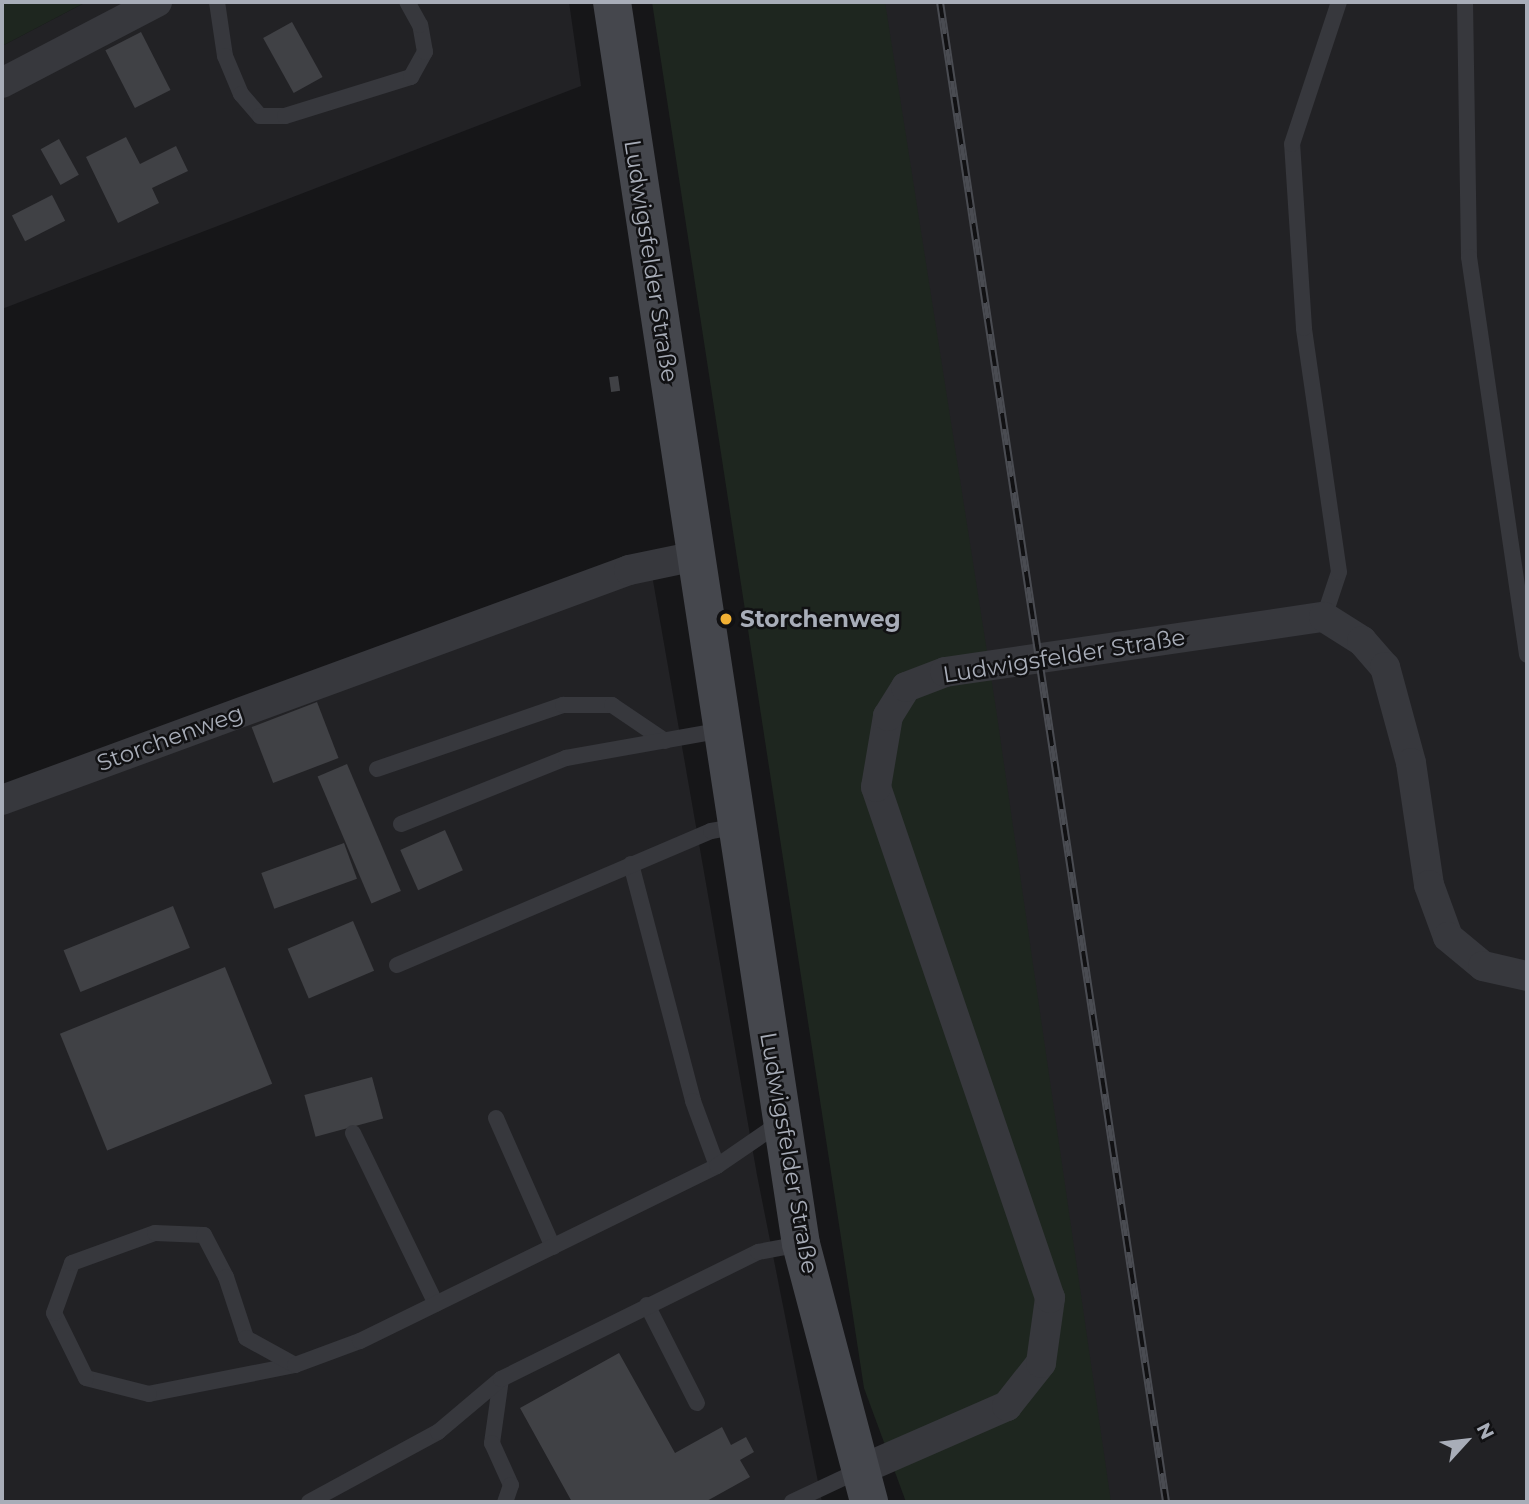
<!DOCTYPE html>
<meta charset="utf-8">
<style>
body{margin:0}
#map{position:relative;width:1529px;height:1504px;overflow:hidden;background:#161618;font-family:Montserrat,sans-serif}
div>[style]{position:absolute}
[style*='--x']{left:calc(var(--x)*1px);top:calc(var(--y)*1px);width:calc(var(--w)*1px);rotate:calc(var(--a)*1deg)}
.built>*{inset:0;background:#222225}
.green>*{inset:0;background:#1e261f}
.building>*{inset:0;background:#404145;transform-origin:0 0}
.lane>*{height:16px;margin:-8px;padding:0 8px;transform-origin:8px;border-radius:8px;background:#37383d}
.street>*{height:30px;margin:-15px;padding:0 15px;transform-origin:15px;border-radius:15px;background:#37383d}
.secondary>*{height:38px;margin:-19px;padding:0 19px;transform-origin:19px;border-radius:19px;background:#45474d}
.rail>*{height:8px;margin-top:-4px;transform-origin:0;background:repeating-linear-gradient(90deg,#111113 0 16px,#4a4c52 0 32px);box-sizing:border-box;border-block:2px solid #4a4c52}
.dots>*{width:19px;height:19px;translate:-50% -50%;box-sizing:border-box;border:4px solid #111113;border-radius:50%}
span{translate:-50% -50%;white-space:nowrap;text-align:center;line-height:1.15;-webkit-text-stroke:5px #111113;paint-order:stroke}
.street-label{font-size:23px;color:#a8adb8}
.poi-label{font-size:23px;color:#a8adb8;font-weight:700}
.left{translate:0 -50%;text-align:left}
.frame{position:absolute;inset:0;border:4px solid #a8adb8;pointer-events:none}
.north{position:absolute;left:1431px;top:1406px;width:70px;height:70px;-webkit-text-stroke:5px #111113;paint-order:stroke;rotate:63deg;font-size:19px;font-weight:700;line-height:28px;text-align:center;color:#a8adb8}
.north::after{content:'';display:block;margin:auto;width:24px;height:32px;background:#a8adb8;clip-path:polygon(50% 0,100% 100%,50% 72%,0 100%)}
</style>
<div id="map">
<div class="built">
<div style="clip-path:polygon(86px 2px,569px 2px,581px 86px,2px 309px,2px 46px)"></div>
<div style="clip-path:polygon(853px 2px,1527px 2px,1527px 1502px,1067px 1502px)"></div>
<div style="clip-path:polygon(652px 575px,757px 1175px,822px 1502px,2px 1502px,2px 812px)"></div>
</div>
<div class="green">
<div style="clip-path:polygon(2px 2px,86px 2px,2px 46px)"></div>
<div style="clip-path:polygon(652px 2px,885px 2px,996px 709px,1111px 1502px,906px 1502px,864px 1388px)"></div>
</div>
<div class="building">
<div style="left:292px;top:22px;width:63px;height:33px;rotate:61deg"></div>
<div style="left:141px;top:32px;width:65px;height:40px;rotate:63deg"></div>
<div style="clip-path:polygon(126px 137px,140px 164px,176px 146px,188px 171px,152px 188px,159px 203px,118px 223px,86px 157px)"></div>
<div style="left:59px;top:139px;width:41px;height:21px;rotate:61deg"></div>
<div style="left:52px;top:195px;width:29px;height:45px;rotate:63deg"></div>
<div style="left:618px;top:376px;width:15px;height:9px;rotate:82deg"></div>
<div style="left:317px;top:702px;width:60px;height:70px;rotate:69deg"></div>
<div style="left:347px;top:764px;width:138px;height:32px;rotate:67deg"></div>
<div style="left:445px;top:830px;width:44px;height:49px;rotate:66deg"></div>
<div style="left:344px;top:843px;width:38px;height:88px;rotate:70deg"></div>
<div style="left:173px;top:906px;width:45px;height:118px;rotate:68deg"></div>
<div style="left:353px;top:921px;width:54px;height:71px;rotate:67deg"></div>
<div style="left:225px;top:967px;width:126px;height:178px;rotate:68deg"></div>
<div style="left:372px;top:1077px;width:43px;height:70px;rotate:75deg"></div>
<div style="clip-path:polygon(619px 1353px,675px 1453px,722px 1427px,731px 1445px,746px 1437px,754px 1452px,740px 1460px,750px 1477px,705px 1502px,572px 1502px,520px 1408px)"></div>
</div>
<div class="lane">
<div style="--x:217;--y:2;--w:55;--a:81.6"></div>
<div style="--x:225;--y:56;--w:41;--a:67.2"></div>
<div style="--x:241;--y:94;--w:29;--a:49"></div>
<div style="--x:260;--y:116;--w:25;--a:0"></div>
<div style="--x:285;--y:116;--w:132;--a:-17.2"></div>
<div style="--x:411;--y:77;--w:29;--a:-61"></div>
<div style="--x:425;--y:52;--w:27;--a:-100"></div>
<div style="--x:420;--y:25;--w:26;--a:-119"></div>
<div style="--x:1465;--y:2;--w:255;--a:89.1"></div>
<div style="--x:1469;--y:257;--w:402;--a:81.7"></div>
<div style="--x:1324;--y:617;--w:47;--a:-71.6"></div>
<div style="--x:1339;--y:572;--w:246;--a:-98.2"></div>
<div style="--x:1304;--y:328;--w:184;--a:-93.7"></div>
<div style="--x:1292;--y:144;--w:150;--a:-71.7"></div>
<div style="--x:377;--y:769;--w:197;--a:-19"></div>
<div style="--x:563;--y:705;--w:49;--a:0"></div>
<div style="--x:612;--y:705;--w:64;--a:34.2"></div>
<div style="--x:401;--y:824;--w:178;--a:-21.8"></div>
<div style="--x:566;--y:758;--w:159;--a:-10.1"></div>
<div style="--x:631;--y:864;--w:245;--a:75.3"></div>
<div style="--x:693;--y:1101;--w:69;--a:69.7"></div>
<div style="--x:397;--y:965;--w:341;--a:-23.1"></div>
<div style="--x:711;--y:831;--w:27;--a:-10"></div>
<div style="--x:496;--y:1118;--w:141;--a:66.2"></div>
<div style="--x:353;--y:1133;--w:190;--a:64.1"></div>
<div style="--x:647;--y:1305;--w:110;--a:63"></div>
<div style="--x:295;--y:1365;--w:149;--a:168.8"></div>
<div style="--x:149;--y:1394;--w:65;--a:-165.7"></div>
<div style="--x:86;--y:1378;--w:72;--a:-116.2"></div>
<div style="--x:54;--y:1313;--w:53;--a:-70.2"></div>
<div style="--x:72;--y:1263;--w:88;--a:-19.9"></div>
<div style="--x:155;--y:1233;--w:49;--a:2.3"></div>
<div style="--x:204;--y:1235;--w:47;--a:62.4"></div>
<div style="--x:226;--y:1277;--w:64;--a:71.8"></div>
<div style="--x:246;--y:1338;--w:56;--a:28.9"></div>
<div style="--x:295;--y:1365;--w:69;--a:-20.3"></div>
<div style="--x:360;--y:1341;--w:398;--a:-26.1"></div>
<div style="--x:717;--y:1166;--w:78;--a:-34.5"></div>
<div style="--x:501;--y:1379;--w:65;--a:98"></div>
<div style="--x:492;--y:1443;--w:46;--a:65.7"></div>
<div style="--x:511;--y:1485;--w:18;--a:109"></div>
<div style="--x:309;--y:1502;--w:147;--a:-28.5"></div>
<div style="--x:438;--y:1432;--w:82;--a:-40.1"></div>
<div style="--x:501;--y:1379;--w:287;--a:-26.3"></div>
<div style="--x:758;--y:1252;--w:44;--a:-10.5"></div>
<div style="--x:792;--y:1502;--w:73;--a:-25.2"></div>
</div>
<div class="street">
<div style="--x:2;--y:83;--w:175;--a:-27.6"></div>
<div style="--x:2;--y:800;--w:668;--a:-20.14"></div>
<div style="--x:629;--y:570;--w:68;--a:-11.8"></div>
<div style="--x:858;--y:1471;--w:163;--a:-23.6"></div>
<div style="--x:1007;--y:1406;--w:55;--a:-51.7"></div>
<div style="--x:1041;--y:1363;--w:66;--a:-82.1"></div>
<div style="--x:1050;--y:1298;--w:540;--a:-108.8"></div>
<div style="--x:876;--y:787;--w:72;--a:-80.4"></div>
<div style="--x:888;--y:716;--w:34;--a:-58"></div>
<div style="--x:906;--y:687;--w:42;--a:-21"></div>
<div style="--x:945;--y:672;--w:383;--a:-8.3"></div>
<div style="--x:1324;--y:617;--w:45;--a:32.3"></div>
<div style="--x:1362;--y:641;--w:35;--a:49"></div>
<div style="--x:1385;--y:667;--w:99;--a:74.8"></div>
<div style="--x:1411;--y:763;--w:123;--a:81.6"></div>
<div style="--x:1429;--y:885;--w:55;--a:69.9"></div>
<div style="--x:1448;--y:937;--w:45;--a:39.6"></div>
<div style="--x:1483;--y:966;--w:45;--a:12.8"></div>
</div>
<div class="secondary">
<div style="--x:612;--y:2;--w:1256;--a:81.35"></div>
<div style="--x:801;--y:1244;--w:267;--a:75.2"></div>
</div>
<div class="rail">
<div style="--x:940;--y:2;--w:1517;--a:81.43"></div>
</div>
<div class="dots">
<div style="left:726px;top:619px;background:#f2b134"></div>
</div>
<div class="street-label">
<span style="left:651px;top:261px;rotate:81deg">Ludwigsfelder Straße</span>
<span style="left:1064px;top:656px;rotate:-9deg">Ludwigsfelder Straße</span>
<span style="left:170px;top:738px;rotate:-20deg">Storchenweg</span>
<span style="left:789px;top:1153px;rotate:80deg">Ludwigsfelder Straße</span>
</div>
<div class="poi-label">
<span class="left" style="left:740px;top:619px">Storchenweg</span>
</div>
<div class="frame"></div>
<div class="north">N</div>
</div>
